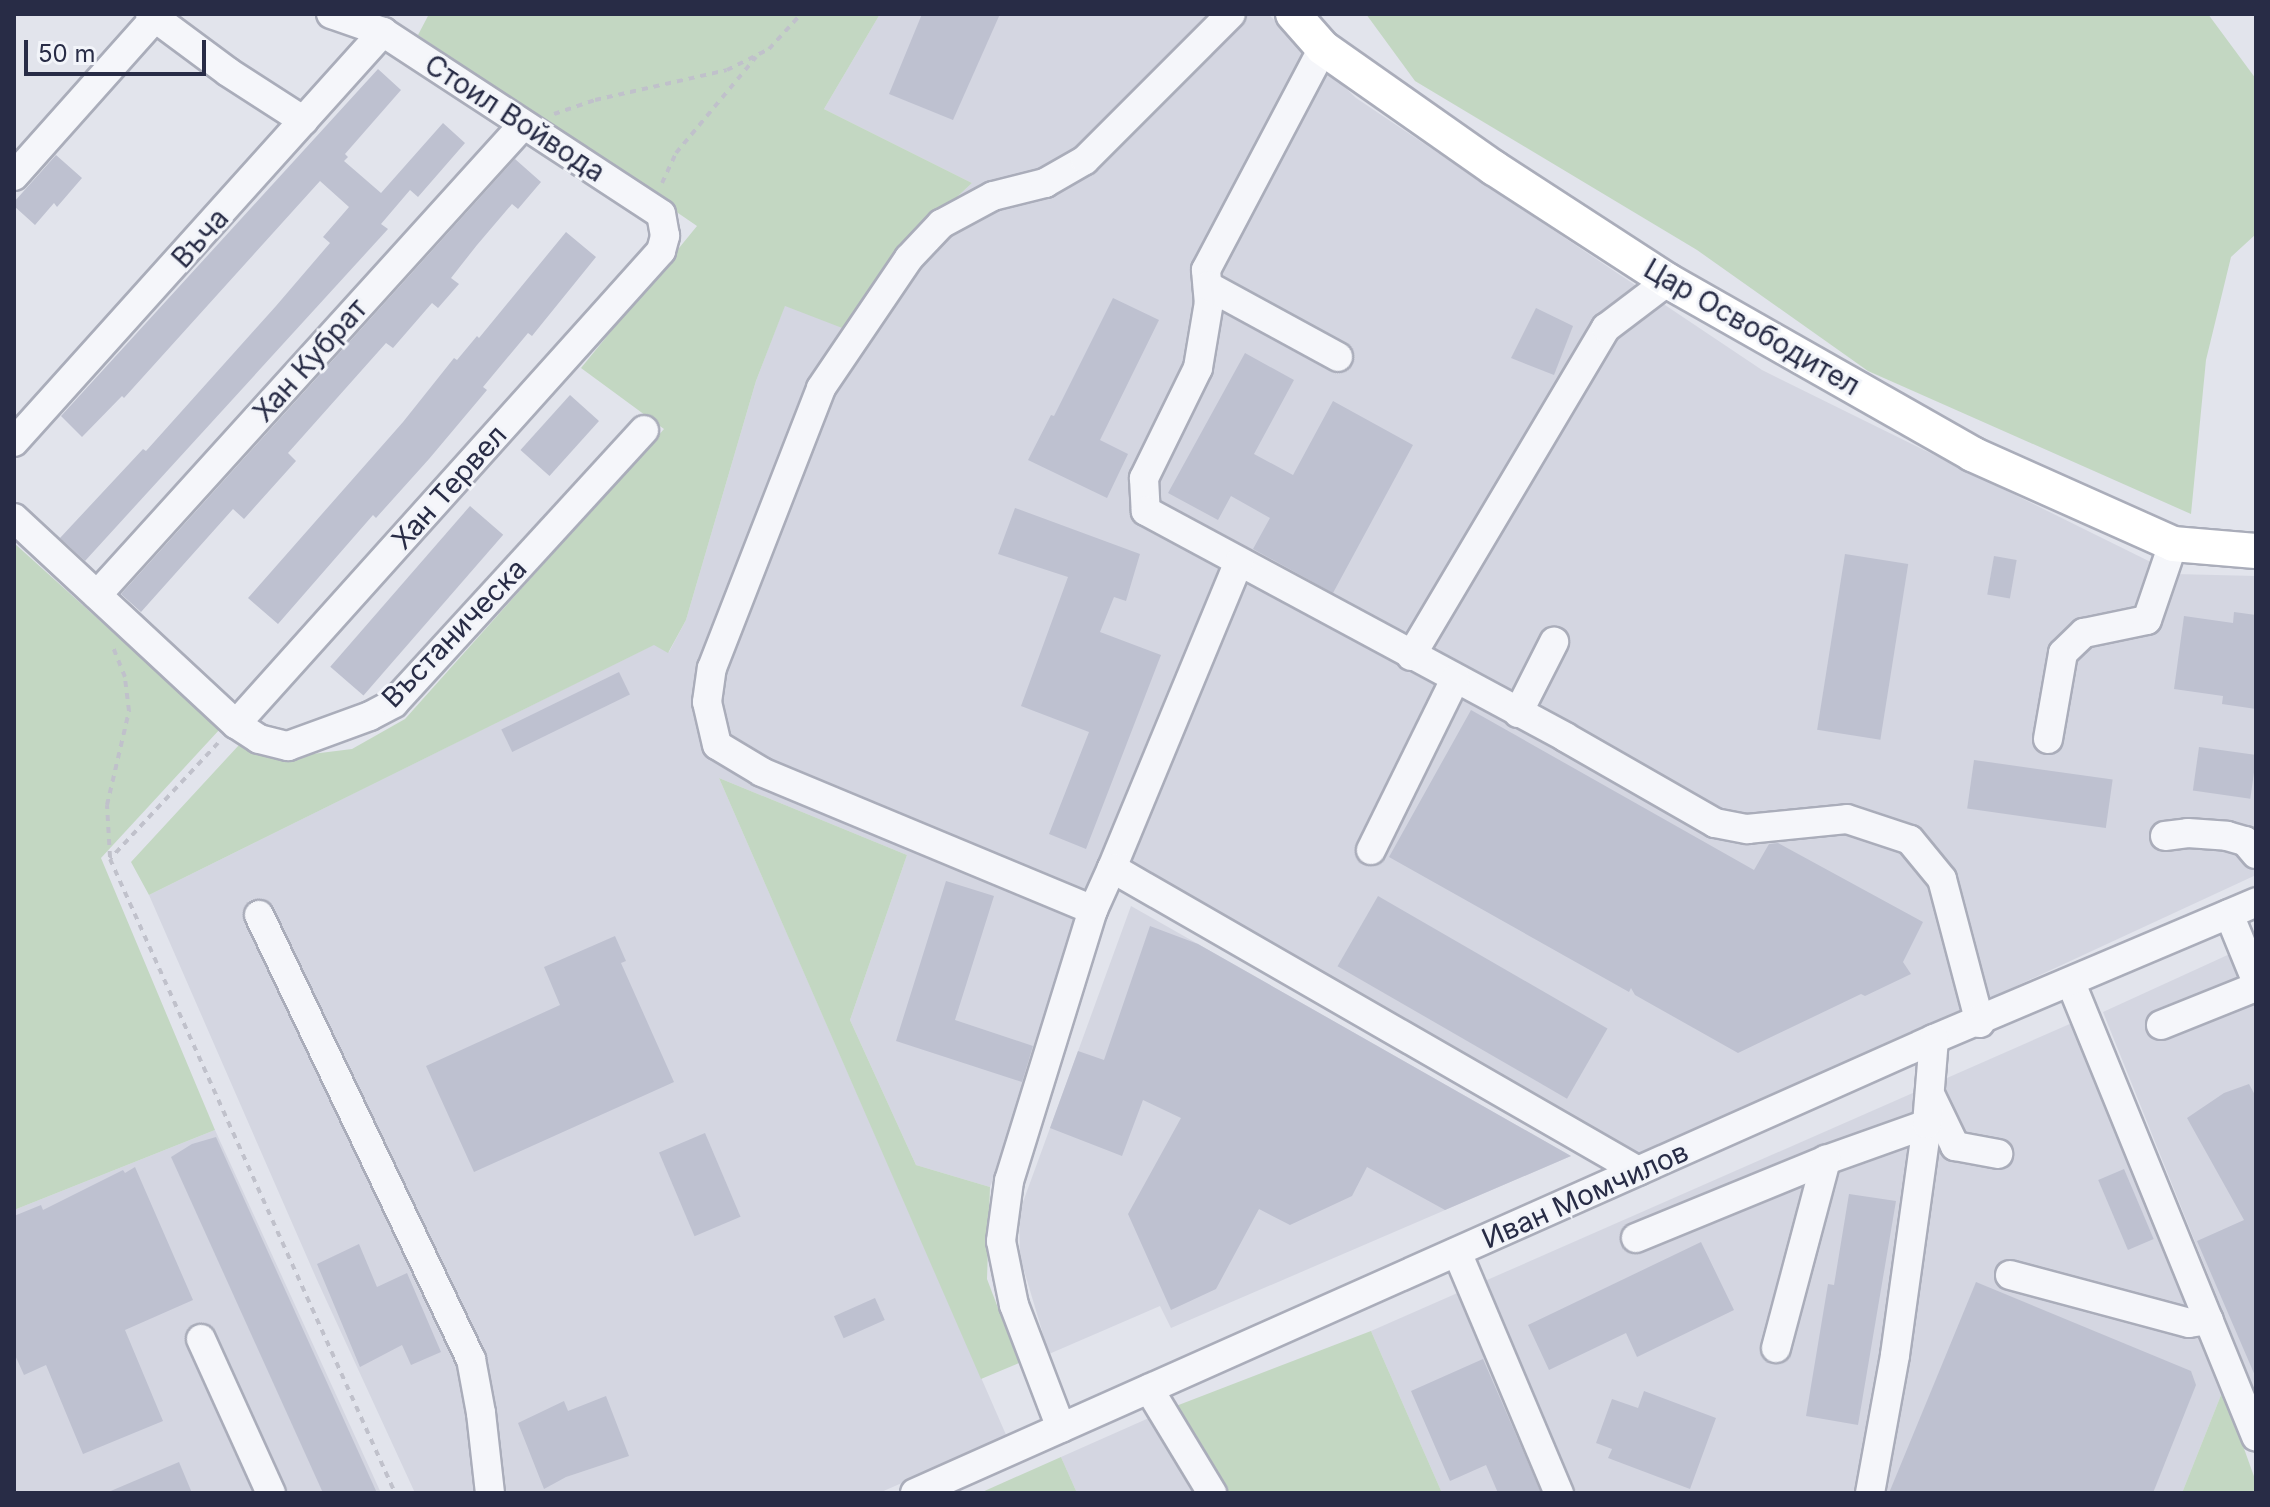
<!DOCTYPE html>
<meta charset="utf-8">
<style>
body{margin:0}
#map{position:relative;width:2270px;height:1507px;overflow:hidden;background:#e2e4ec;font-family:Inter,sans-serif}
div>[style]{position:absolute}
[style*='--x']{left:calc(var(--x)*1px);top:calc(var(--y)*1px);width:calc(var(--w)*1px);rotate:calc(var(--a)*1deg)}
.built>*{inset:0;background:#d4d6e1}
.green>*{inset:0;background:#c3d7c2}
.building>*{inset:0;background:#bec1d0;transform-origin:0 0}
.path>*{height:4px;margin-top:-2px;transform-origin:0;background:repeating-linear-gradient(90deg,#c0c1cb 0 6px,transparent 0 12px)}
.roads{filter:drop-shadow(2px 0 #aaadba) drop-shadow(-2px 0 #aaadba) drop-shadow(0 2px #aaadba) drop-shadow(0 -2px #aaadba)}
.minor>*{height:28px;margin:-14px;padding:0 14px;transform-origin:14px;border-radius:14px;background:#f5f6fa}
.major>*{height:34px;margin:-17px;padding:0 17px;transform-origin:17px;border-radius:17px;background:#fff}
span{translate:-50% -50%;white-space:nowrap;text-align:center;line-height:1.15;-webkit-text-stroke:6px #f2f4f9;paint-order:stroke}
.street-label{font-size:28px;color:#282c46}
.frame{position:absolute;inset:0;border:16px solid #282c46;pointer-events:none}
.scale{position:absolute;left:24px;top:40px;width:182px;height:36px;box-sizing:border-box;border:4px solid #282c46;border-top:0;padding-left:10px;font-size:24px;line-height:28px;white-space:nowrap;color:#282c46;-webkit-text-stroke:6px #f2f4f9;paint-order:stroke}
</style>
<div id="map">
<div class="built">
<div style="clip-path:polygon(880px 14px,1268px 14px,1356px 98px,1762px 370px,2175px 574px,2256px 576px,2256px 875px,1645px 1158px,1111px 870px,990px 1187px,916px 1165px,850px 1020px,907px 855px,719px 778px,1007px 1437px,879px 1493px,415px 1493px,317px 1280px,149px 895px,655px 644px,669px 652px,686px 620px,756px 381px,785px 305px,902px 248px,972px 183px,824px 109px)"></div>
<div style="clip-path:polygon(1131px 906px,1571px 1156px,1171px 1328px,1160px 1306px,1049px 1354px,1020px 1257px,1019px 1213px)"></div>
<div style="clip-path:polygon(2256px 942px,2256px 1394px,2103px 1012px)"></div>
<div style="clip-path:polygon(2072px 1023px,2223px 1390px,2182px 1493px,1442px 1493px,1371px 1331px)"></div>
<div style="clip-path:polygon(215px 1130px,381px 1493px,14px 1493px,14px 1210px)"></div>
<div style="clip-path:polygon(1176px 1406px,1213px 1485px,1221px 1493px,1077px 1493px,1061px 1457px)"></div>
</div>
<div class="green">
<div style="clip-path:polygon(429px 14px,880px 14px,824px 109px,972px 183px,902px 248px,850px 331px,785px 306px,756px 381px,686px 620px,668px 653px,654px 645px,149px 895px,131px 862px,239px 745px,296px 756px,352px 749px,405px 719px,664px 429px,581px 368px,697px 226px,418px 35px)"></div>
<div style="clip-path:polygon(1366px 14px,2208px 14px,2256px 79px,2256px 234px,2231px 257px,2206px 360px,2191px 514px,1868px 371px,1697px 250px,1415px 81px)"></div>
<div style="clip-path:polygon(14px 543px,220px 729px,101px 858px,215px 1130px,14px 1210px)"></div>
<div style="clip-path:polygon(719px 778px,907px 855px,850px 1020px,916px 1165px,990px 1187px,987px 1279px,1019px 1363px,981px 1379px)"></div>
<div style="clip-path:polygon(1371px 1331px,1442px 1493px,1221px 1493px,1213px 1485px,1176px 1406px)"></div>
<div style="clip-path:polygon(2223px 1390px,2256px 1482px,2256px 1493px,2182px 1493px)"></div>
<div style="clip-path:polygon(1061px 1457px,1077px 1493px,980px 1493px)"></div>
</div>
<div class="building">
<div style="clip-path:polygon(922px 14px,1000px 14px,953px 120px,889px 94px)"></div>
<div style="clip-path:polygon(378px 69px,401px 90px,345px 154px,348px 157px,344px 161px,381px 193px,443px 123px,465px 143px,418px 197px,410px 190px,381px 224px,388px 229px,85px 561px,60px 538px,143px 449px,146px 451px,276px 306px,330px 243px,323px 237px,349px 207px,320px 181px,124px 398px,122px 396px,82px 437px,61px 416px)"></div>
<div style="clip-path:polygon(56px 155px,82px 178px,57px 207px,54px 203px,35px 225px,14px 206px,14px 202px)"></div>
<div style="clip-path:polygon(515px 159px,541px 182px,518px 209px,512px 204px,477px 245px,451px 278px,459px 284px,438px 308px,432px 303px,393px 348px,386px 343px,288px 453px,296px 461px,244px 519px,233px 509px,141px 612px,121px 594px)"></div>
<div style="clip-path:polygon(566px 232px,596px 257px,532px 336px,528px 333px,483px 387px,487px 390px,429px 459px,376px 518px,373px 515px,278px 624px,248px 598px,403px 422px,454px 358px,457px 360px,477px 336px,479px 338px)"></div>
<div style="clip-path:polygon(1113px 298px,1159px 320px,1100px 440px,1128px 454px,1107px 498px,1028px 460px,1051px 415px,1054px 416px)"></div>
<div style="clip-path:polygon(1536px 308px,1573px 326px,1554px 375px,1511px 358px)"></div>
<div style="clip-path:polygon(1245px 353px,1294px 380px,1254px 454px,1293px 475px,1333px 401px,1413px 445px,1333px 593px,1253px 549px,1270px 518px,1231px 496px,1218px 520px,1168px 493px)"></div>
<div style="left:570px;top:395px;width:39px;height:74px;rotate:42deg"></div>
<div style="left:470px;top:506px;width:44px;height:213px;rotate:41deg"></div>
<div style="clip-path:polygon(1015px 508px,1140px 554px,1126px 601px,1114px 597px,1100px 632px,1161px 655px,1086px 849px,1049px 834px,1089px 732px,1021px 706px,1068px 577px,998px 554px)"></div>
<div style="left:1845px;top:554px;width:64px;height:178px;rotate:9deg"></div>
<div style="left:1994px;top:556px;width:23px;height:39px;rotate:10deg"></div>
<div style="clip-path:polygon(2234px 612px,2256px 615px,2256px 709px,2222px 704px,2223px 696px,2174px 689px,2184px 616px,2233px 623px)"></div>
<div style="left:619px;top:672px;width:25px;height:131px;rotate:64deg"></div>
<div style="clip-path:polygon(1471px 710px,1754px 870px,1769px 844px,1778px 843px,1923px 922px,1903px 962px,1911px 974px,1865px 996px,1861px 994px,1738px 1053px,1635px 995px,1631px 988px,1629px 992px,1389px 857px)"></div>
<div style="left:2199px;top:747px;width:58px;height:44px;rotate:8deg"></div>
<div style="left:1974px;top:760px;width:140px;height:49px;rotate:8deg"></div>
<div style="clip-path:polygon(946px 881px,994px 896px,955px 1020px,1033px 1046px,1022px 1082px,896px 1041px)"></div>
<div style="left:1378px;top:896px;width:265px;height:81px;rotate:30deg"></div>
<div style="clip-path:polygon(1150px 926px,1198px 944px,1571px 1156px,1445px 1210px,1367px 1167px,1352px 1196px,1290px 1225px,1259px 1209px,1216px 1289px,1171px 1310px,1128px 1214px,1181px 1118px,1143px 1100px,1122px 1156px,1050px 1128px,1078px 1051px,1104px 1060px)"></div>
<div style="clip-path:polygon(615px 936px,626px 961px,621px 963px,674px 1082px,474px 1172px,426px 1066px,560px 1005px,544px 967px)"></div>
<div style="clip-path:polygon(2249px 1084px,2256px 1097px,2256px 1378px,2197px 1241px,2244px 1220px,2187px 1118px,2224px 1093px)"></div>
<div style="left:705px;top:1133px;width:91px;height:50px;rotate:67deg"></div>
<div style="clip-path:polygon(216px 1137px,377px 1493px,323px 1493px,171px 1157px,192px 1144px)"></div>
<div style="clip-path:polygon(135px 1167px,193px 1300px,125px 1330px,163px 1421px,83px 1454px,46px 1365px,24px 1375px,14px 1353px,14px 1216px,41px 1205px,43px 1210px,123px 1170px,125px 1173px)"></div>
<div style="left:2124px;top:1169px;width:76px;height:28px;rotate:67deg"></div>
<div style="clip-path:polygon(1849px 1194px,1896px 1201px,1858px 1425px,1806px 1416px,1828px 1284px,1834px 1285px)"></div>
<div style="clip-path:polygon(1701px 1242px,1734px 1310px,1637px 1357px,1626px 1333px,1549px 1370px,1528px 1325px)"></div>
<div style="clip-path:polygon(359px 1244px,377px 1287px,407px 1273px,441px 1352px,411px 1365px,402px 1345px,360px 1367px,317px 1264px)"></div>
<div style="clip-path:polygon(1976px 1282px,2191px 1371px,2196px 1385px,2153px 1493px,1889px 1493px)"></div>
<div style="left:875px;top:1298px;width:24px;height:45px;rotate:66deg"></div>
<div style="clip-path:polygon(1483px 1359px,1523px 1451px,1541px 1493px,1498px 1493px,1486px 1465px,1450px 1481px,1411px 1391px)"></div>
<div style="clip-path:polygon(1644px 1391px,1716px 1418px,1690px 1489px,1608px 1458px,1612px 1449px,1596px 1443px,1612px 1399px,1638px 1408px)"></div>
<div style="clip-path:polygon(606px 1396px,629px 1456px,566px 1477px,544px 1489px,518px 1423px,564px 1401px,568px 1411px)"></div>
<div style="clip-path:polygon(179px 1462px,192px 1493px,106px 1493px)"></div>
</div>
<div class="path">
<div style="--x:554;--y:114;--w:43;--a:-18.9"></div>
<div style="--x:595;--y:100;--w:135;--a:-12.8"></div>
<div style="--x:727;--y:70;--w:47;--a:-26.6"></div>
<div style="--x:769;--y:49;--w:47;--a:-47.6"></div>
<div style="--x:662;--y:183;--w:33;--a:-65"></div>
<div style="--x:676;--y:153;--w:125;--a:-50.2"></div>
<div style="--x:218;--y:743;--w:158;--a:133"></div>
<div style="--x:110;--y:859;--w:695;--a:65.79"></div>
<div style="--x:110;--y:857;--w:52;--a:-93.3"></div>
<div style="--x:107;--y:805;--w:97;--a:-76.8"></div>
<div style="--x:129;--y:711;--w:34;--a:-97"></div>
<div style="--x:125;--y:677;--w:32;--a:-112"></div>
</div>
<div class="roads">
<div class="minor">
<div style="--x:150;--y:14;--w:97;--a:36.6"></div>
<div style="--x:228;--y:72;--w:90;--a:32.8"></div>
<div style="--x:1323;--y:48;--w:251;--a:117.8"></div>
<div style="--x:1206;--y:270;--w:32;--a:85"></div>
<div style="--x:1209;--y:302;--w:67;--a:99.5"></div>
<div style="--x:1198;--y:368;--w:123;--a:116.1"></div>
<div style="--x:1144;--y:478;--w:33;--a:87"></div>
<div style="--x:1146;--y:511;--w:476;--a:28.3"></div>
<div style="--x:1565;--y:737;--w:173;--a:29.8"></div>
<div style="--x:1715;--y:823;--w:33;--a:11"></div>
<div style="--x:1747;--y:829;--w:100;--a:-5.7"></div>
<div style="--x:1847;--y:819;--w:66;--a:18.4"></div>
<div style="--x:1910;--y:840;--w:50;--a:50.6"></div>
<div style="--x:1942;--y:879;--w:149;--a:75.2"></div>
<div style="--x:14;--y:176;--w:212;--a:-48.3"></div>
<div style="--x:1208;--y:286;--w:148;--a:28.6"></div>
<div style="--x:14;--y:442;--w:552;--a:-48.01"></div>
<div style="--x:14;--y:518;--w:303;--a:42.9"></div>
<div style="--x:236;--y:724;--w:27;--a:33"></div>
<div style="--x:259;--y:739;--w:30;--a:14"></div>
<div style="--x:288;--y:746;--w:87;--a:-20.1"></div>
<div style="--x:370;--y:716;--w:27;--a:-28"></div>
<div style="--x:394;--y:703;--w:370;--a:-47.5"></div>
<div style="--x:97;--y:595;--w:634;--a:-47.81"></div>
<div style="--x:1411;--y:656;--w:382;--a:-59.3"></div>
<div style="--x:1606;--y:328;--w:78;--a:-37.2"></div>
<div style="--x:1518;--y:713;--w:80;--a:-63.1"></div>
<div style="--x:236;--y:724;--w:636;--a:-48.06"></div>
<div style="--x:661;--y:251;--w:16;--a:-75"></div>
<div style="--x:665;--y:236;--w:22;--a:-100"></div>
<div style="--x:661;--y:214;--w:332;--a:-146.8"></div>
<div style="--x:383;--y:32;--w:55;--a:-160.9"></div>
<div style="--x:2048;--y:739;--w:87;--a:-80.1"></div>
<div style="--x:2063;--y:653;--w:29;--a:-44"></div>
<div style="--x:2084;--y:633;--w:64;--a:-11.7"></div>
<div style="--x:2147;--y:620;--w:80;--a:-71.1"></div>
<div style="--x:2165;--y:836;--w:23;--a:-7"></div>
<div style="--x:2188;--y:833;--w:39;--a:4"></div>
<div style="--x:2227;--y:836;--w:19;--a:16"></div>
<div style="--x:2245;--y:841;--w:17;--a:50"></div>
<div style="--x:1371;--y:850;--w:191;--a:-63.8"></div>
<div style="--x:1112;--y:868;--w:331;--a:-67.5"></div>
<div style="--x:1093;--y:910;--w:359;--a:-157.4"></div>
<div style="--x:762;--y:772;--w:52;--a:-149"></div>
<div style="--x:717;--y:745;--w:44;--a:-103.1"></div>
<div style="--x:707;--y:702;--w:34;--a:-82"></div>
<div style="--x:712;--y:668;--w:300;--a:-68.7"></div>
<div style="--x:821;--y:388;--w:157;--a:-55.9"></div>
<div style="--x:909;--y:258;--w:47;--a:-46.7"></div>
<div style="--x:941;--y:224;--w:59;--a:-28.3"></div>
<div style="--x:993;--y:196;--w:54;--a:-14"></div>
<div style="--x:1045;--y:183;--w:46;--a:-29.9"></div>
<div style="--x:1085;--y:160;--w:206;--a:-45"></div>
<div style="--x:2229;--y:914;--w:71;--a:67.8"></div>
<div style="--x:259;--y:915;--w:492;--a:64.5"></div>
<div style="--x:471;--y:1359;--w:55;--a:79.5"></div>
<div style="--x:481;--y:1413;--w:81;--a:83.6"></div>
<div style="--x:2071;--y:983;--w:490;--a:67.8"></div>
<div style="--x:2161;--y:1025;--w:102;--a:-21.8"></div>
<div style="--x:1930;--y:1094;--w:58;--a:64.3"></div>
<div style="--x:1955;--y:1146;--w:44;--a:10.5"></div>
<div style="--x:1636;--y:1238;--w:205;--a:-22.3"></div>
<div style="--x:1826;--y:1160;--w:107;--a:-19.6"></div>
<div style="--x:1457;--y:1252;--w:262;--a:67.1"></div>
<div style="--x:2010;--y:1275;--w:185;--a:15"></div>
<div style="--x:2189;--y:1323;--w:20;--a:-9"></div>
<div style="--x:201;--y:1339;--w:169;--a:65.6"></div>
<div style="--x:1776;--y:1348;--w:195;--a:-75.1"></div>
<div style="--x:1149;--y:1389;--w:122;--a:58.8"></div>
<div style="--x:1061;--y:1428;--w:132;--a:-110.9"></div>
<div style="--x:1014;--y:1305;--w:65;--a:-101.5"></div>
<div style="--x:1001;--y:1241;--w:61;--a:-82.4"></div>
<div style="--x:1009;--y:1181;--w:284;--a:-72.8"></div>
<div style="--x:1093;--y:910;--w:46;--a:-65.7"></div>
<div style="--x:1112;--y:868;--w:607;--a:29.94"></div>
<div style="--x:915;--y:1493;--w:1116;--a:-24.01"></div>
<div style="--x:1934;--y:1039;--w:350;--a:-23"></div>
<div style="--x:1870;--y:1493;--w:140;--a:-79.7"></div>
<div style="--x:1895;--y:1355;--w:233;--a:-82.1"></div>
<div style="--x:1927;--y:1124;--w:85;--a:-85.3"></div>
</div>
<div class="major">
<div style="--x:1293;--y:14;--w:45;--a:48.6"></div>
<div style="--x:1323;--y:48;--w:209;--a:35.1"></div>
<div style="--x:1494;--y:168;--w:207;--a:33"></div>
<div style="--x:1668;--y:281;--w:350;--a:29.6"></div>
<div style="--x:1972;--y:454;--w:220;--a:24.1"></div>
<div style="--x:2173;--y:544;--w:83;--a:4.8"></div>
</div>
</div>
<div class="street-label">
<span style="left:515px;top:118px;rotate:33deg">Стоил Войвода</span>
<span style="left:200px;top:238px;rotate:-48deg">Въча</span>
<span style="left:1752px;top:327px;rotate:30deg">Цар Освободител</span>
<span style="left:310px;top:360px;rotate:-48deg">Хан Кубрат</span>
<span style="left:449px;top:487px;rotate:-48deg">Хан Тервел</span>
<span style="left:454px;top:633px;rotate:-46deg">Въстаническа</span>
<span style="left:1585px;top:1195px;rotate:-24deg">Иван Момчилов</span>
</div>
<div class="frame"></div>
<div class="scale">50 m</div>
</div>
